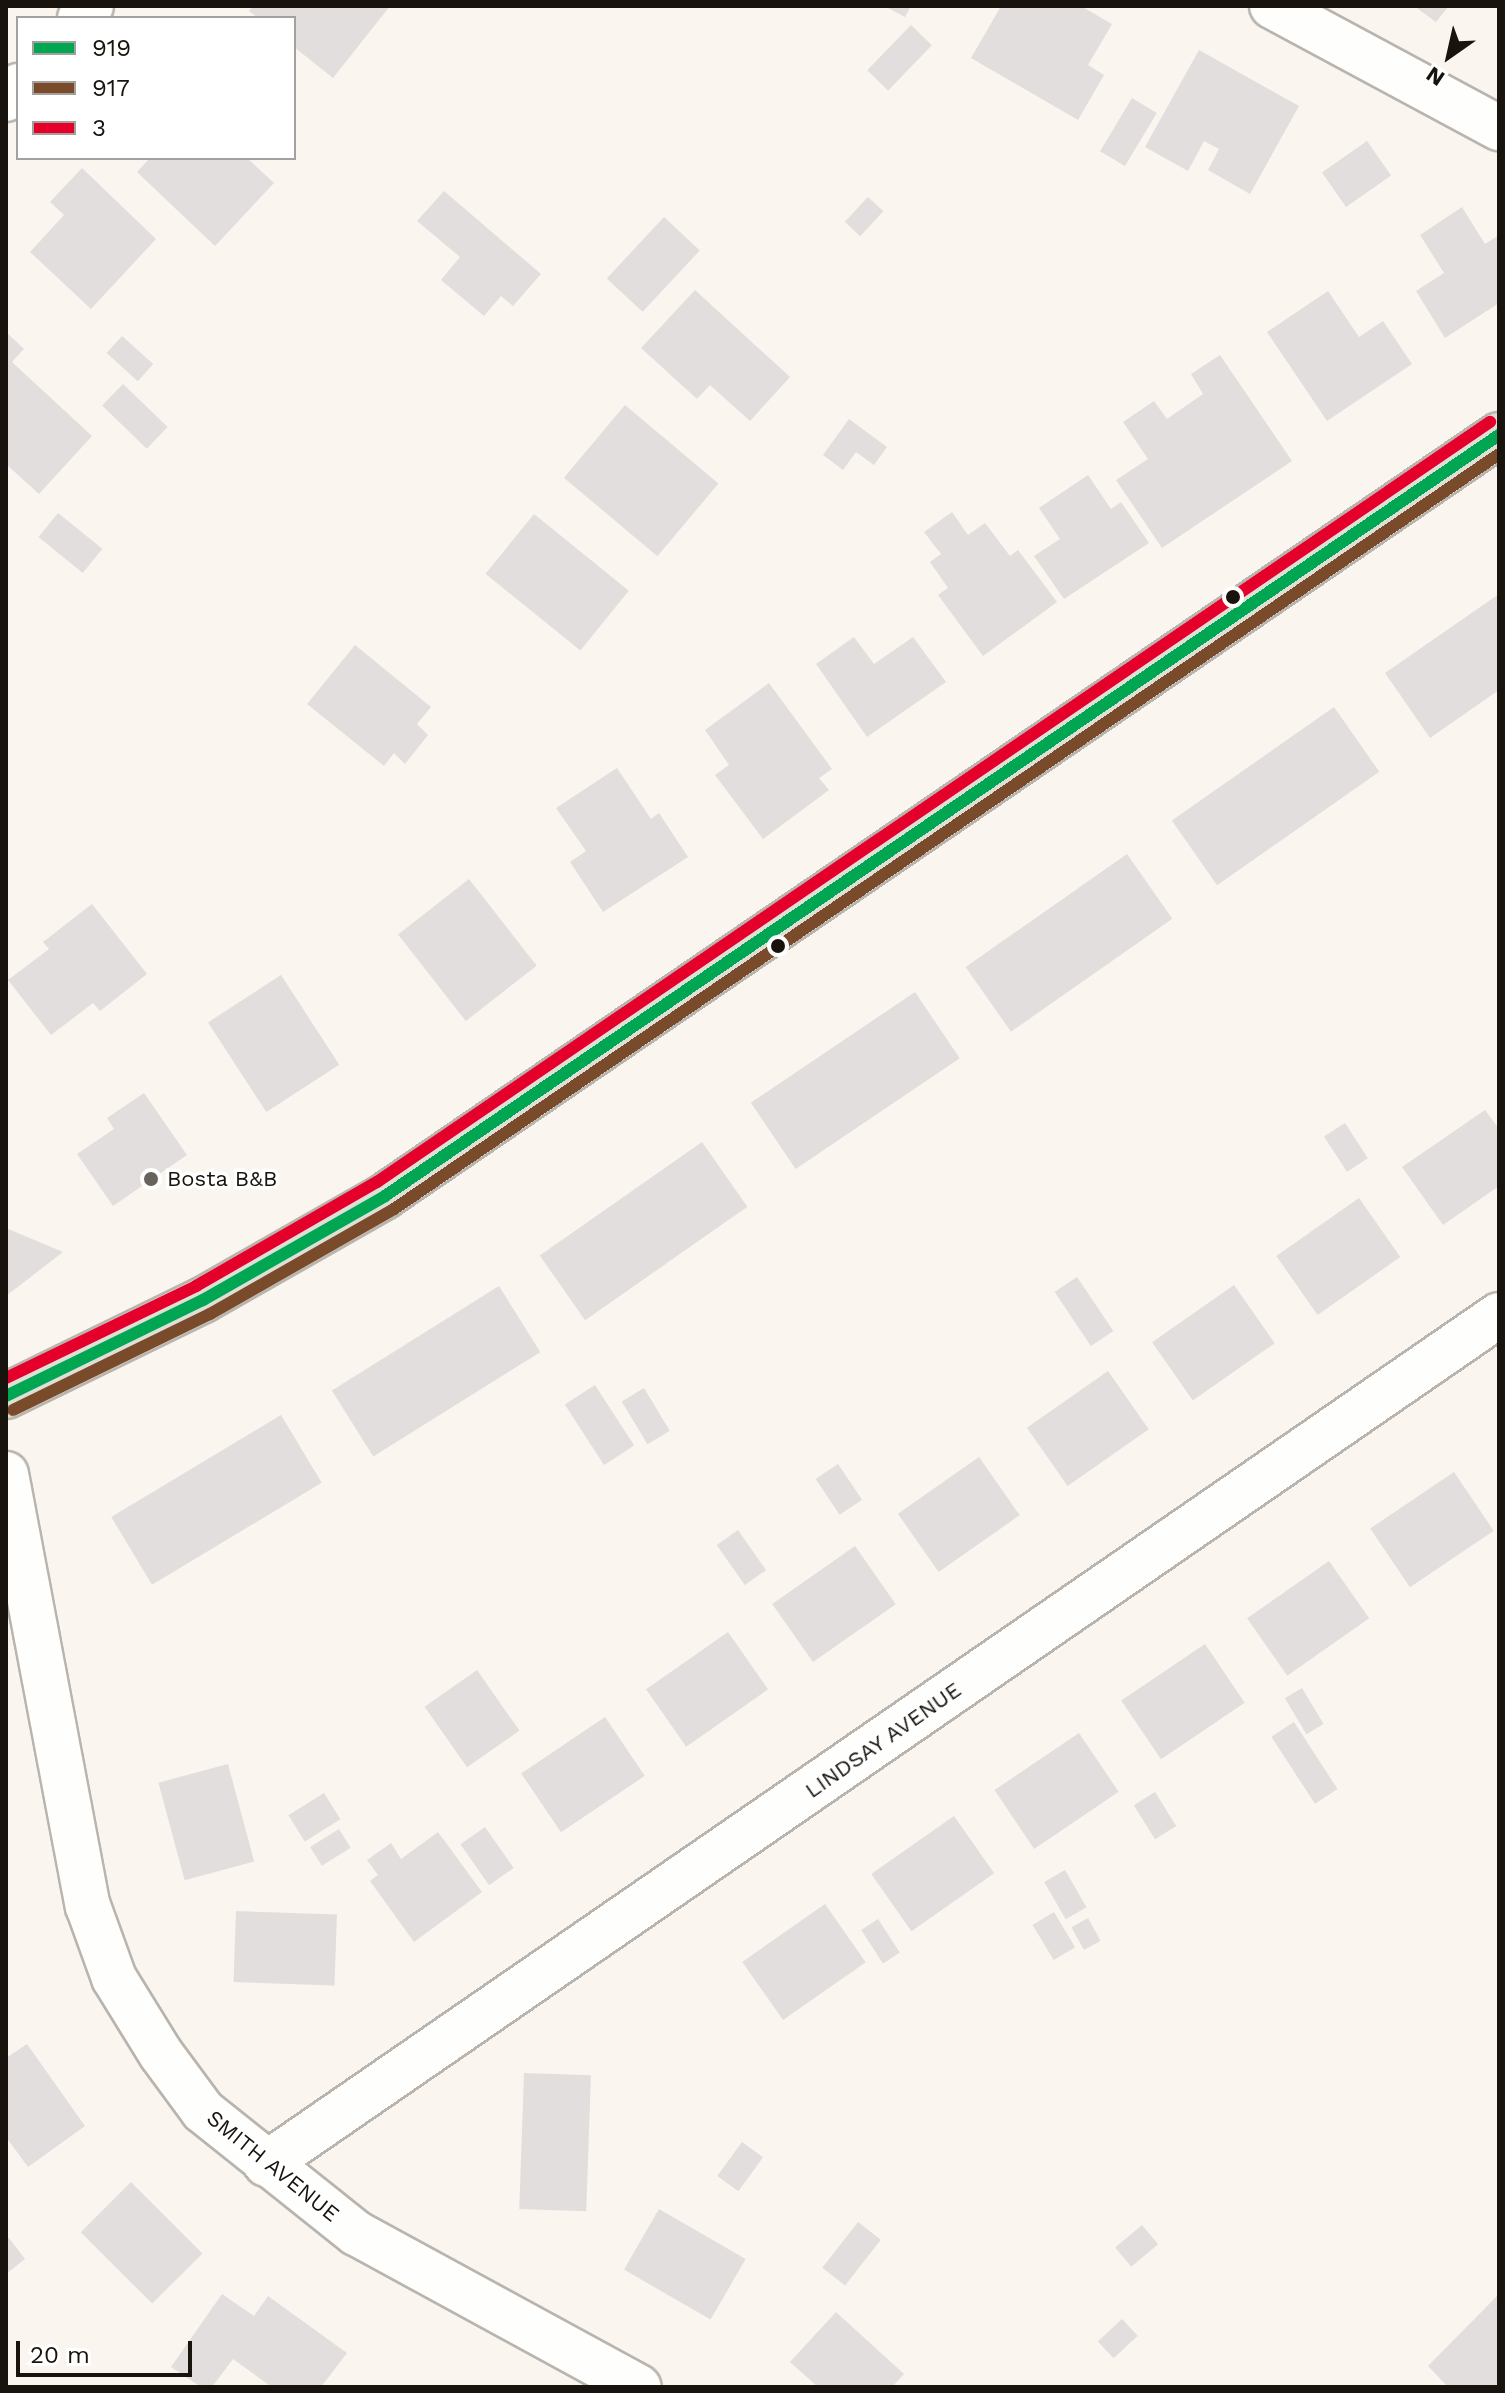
<!DOCTYPE html>
<style>
body{margin:0}
#map{position:relative;width:1505px;height:2393px;overflow:hidden;background:#faf5ee;font-family:"Work Sans",sans-serif}
div>[style]{position:absolute}
[style*='--x']{left:calc(var(--x)*1px);top:calc(var(--y)*1px);width:calc(var(--w)*1px);rotate:calc(var(--a)*1deg)}
.building>*{inset:0;background:#e1dedd;transform-origin:0 0}
.roads{filter:drop-shadow(2px 0 #b9b4ad) drop-shadow(-2px 0 #b9b4ad) drop-shadow(0 2px #b9b4ad) drop-shadow(0 -2px #b9b4ad)}
.minor>*{height:44px;margin:-22px;padding:0 22px;transform-origin:22px;border-radius:22px;background:#fefefc}
.trunk>*{height:44px;margin:-22px;padding:0 22px;transform-origin:22px;border-radius:22px;background:#dee0d8}
.bus-1>*{height:12px;margin:-6px;padding:0 6px;transform-origin:6px;border-radius:6px;background:#00a651}
.bus-2>*{height:12px;margin:-6px;padding:0 6px;transform-origin:6px;border-radius:6px;background:#7a4b2a}
.bus-3>*{height:12px;margin:-6px;padding:0 6px;transform-origin:6px;border-radius:6px;background:#e4002b}
.dots>*{width:22px;height:22px;translate:-50% -50%;box-sizing:border-box;border:4px solid #fff;border-radius:50%}
span{translate:-50% -50%;white-space:nowrap;text-align:center;line-height:1.15;-webkit-text-stroke:7px #fff;paint-order:stroke}
.poi-label{font-size:22px;color:#18130d}
.left{translate:0 -50%;text-align:left}
.street-label{font-size:22px;color:#18130d}
.frame{position:absolute;inset:0;border:8px solid #18130d;pointer-events:none}
.legend{position:absolute;left:16px;top:16px;width:280px;height:144px;box-sizing:border-box;background:#fff;border:2px solid #a3a19e;margin:0;padding:10px 14px;list-style:none;font-size:24px;color:#18130d}
.legend li{display:flex;align-items:center;gap:16px;height:40px}
.legend b{width:40px;border:2px solid #a3a19e}
.north{position:absolute;left:1409px;top:16px;width:80px;height:80px;-webkit-text-stroke:6px #fff;paint-order:stroke;rotate:214deg;font-size:22px;font-weight:700;line-height:32px;text-align:center;color:#18130d}
.north::after{content:'';display:block;margin:auto;width:28px;height:36px;background:#18130d;clip-path:polygon(50% 0,100% 100%,50% 72%,0 100%)}
.scale{position:absolute;left:16px;top:2341px;width:176px;height:36px;box-sizing:border-box;border:4px solid #18130d;border-top:0;padding-left:10px;font-size:24px;line-height:28px;white-space:nowrap;color:#18130d;-webkit-text-stroke:6px #fff;paint-order:stroke}
</style>
<div id="map">
<div class="building">
<div style="clip-path:polygon(253px 6px,390px 6px,333px 78px,294px 47px,294px 18px,258px 18px,249px 11px)"></div>
<div style="clip-path:polygon(884px 6px,911px 6px,905px 17px)"></div>
<div style="clip-path:polygon(1001px 6px,1081px 6px,1112px 24px,1088px 65px,1104px 75px,1078px 120px,971px 58px)"></div>
<div style="clip-path:polygon(1414px 6px,1449px 6px,1436px 22px)"></div>
<div style="left:911px;top:25px;width:29px;height:63px;rotate:44deg"></div>
<div style="clip-path:polygon(1199px 50px,1299px 106px,1250px 194px,1208px 170px,1219px 149px,1204px 141px,1188px 171px,1145px 147px)"></div>
<div style="left:1132px;top:98px;width:29px;height:62px;rotate:31deg"></div>
<div style="left:1367px;top:141px;width:42px;height:55px;rotate:55deg"></div>
<div style="clip-path:polygon(150px 158px,247px 158px,274px 183px,215px 246px,137px 172px)"></div>
<div style="clip-path:polygon(82px 168px,156px 239px,91px 309px,30px 252px,64px 215px,50px 202px)"></div>
<div style="clip-path:polygon(444px 191px,541px 274px,513px 306px,501px 296px,484px 316px,441px 280px,460px 257px,417px 221px)"></div>
<div style="left:868px;top:197px;width:21px;height:34px;rotate:43deg"></div>
<div style="clip-path:polygon(1462px 207px,1485px 244px,1499px 235px,1499px 303px,1445px 338px,1416px 291px,1444px 273px,1420px 235px)"></div>
<div style="left:664px;top:217px;width:49px;height:84px;rotate:43deg"></div>
<div style="clip-path:polygon(695px 290px,790px 377px,750px 421px,710px 385px,697px 399px,641px 348px)"></div>
<div style="clip-path:polygon(1328px 291px,1359px 337px,1383px 321px,1412px 364px,1327px 421px,1267px 332px)"></div>
<div style="clip-path:polygon(6px 332px,24px 349px,12px 362px,92px 436px,39px 494px,6px 464px)"></div>
<div style="left:122px;top:336px;width:42px;height:23px;rotate:42deg"></div>
<div style="clip-path:polygon(1220px 355px,1292px 461px,1162px 548px,1116px 480px,1148px 459px,1123px 422px,1154px 401px,1167px 419px,1203px 394px,1191px 374px)"></div>
<div style="left:123px;top:384px;width:62px;height:30px;rotate:44deg"></div>
<div style="left:625px;top:405px;width:122px;height:95px;rotate:40deg"></div>
<div style="clip-path:polygon(849px 419px,887px 447px,874px 465px,856px 452px,843px 470px,823px 455px)"></div>
<div style="clip-path:polygon(1088px 475px,1111px 509px,1121px 502px,1149px 543px,1064px 599px,1034px 556px,1060px 539px,1039px 508px)"></div>
<div style="clip-path:polygon(952px 512px,968px 535px,985px 523px,1010px 556px,1018px 550px,1057px 602px,983px 656px,938px 595px,948px 588px,930px 562px,941px 554px,924px 532px)"></div>
<div style="left:58px;top:513px;width:57px;height:31px;rotate:39deg"></div>
<div style="left:534px;top:514px;width:122px;height:77px;rotate:39deg"></div>
<div style="clip-path:polygon(1499px 594px,1499px 690px,1430px 738px,1385px 673px)"></div>
<div style="clip-path:polygon(854px 637px,874px 664px,913px 637px,946px 682px,867px 737px,816px 664px)"></div>
<div style="clip-path:polygon(355px 645px,431px 707px,417px 724px,428px 735px,405px 764px,394px 753px,384px 766px,307px 704px)"></div>
<div style="clip-path:polygon(769px 683px,832px 769px,819px 778px,829px 790px,763px 839px,715px 775px,729px 765px,705px 730px)"></div>
<div style="left:1334px;top:707px;width:79px;height:198px;rotate:55deg"></div>
<div style="clip-path:polygon(617px 768px,651px 819px,659px 813px,688px 857px,603px 912px,570px 862px,586px 851px,556px 808px)"></div>
<div style="left:1127px;top:854px;width:79px;height:197px;rotate:55deg"></div>
<div style="left:469px;top:879px;width:110px;height:90px;rotate:52deg"></div>
<div style="clip-path:polygon(92px 904px,147px 974px,100px 1011px,93px 1003px,51px 1035px,8px 980px,49px 949px,43px 942px)"></div>
<div style="left:281px;top:975px;width:107px;height:87px;rotate:57deg"></div>
<div style="left:915px;top:992px;width:80px;height:198px;rotate:56deg"></div>
<div style="clip-path:polygon(144px 1093px,187px 1155px,113px 1206px,77px 1154px,114px 1129px,107px 1118px)"></div>
<div style="clip-path:polygon(1485px 1110px,1499px 1129px,1499px 1186px,1443px 1225px,1402px 1167px)"></div>
<div style="left:1345px;top:1123px;width:42px;height:25px;rotate:57deg"></div>
<div style="left:702px;top:1142px;width:79px;height:198px;rotate:55deg"></div>
<div style="left:1359px;top:1198px;width:72px;height:101px;rotate:55deg"></div>
<div style="clip-path:polygon(6px 1228px,63px 1252px,6px 1296px)"></div>
<div style="left:1077px;top:1277px;width:65px;height:27px;rotate:56deg"></div>
<div style="left:1234px;top:1285px;width:71px;height:100px;rotate:55deg"></div>
<div style="left:499px;top:1286px;width:78px;height:197px;rotate:58deg"></div>
<div style="left:1108px;top:1371px;width:71px;height:99px;rotate:55deg"></div>
<div style="left:595px;top:1385px;width:72px;height:36px;rotate:57deg"></div>
<div style="left:644px;top:1388px;width:50px;height:26px;rotate:59deg"></div>
<div style="left:281px;top:1415px;width:79px;height:198px;rotate:59deg"></div>
<div style="left:979px;top:1457px;width:71px;height:99px;rotate:55deg"></div>
<div style="left:838px;top:1464px;width:43px;height:27px;rotate:56deg"></div>
<div style="left:1454px;top:1472px;width:71px;height:101px;rotate:56deg"></div>
<div style="left:738px;top:1530px;width:49px;height:26px;rotate:55deg"></div>
<div style="left:855px;top:1546px;width:71px;height:101px;rotate:55deg"></div>
<div style="left:1329px;top:1561px;width:70px;height:100px;rotate:55deg"></div>
<div style="left:728px;top:1632px;width:70px;height:100px;rotate:55deg"></div>
<div style="left:1205px;top:1644px;width:71px;height:101px;rotate:56deg"></div>
<div style="left:477px;top:1670px;width:74px;height:64px;rotate:55deg"></div>
<div style="left:1302px;top:1688px;width:42px;height:20px;rotate:59deg"></div>
<div style="left:605px;top:1717px;width:71px;height:101px;rotate:56deg"></div>
<div style="left:1294px;top:1722px;width:80px;height:27px;rotate:57deg"></div>
<div style="left:1079px;top:1733px;width:71px;height:102px;rotate:56deg"></div>
<div style="left:228px;top:1764px;width:101px;height:72px;rotate:75deg"></div>
<div style="left:1155px;top:1792px;width:40px;height:25px;rotate:58deg"></div>
<div style="left:324px;top:1793px;width:31px;height:42px;rotate:58deg"></div>
<div style="left:954px;top:1816px;width:70px;height:101px;rotate:55deg"></div>
<div style="left:485px;top:1827px;width:50px;height:30px;rotate:55deg"></div>
<div style="left:339px;top:1829px;width:22px;height:34px;rotate:58deg"></div>
<div style="clip-path:polygon(438px 1832px,482px 1892px,414px 1942px,370px 1881px,378px 1875px,367px 1860px,391px 1843px,401px 1859px)"></div>
<div style="left:1065px;top:1870px;width:43px;height:24px;rotate:60deg"></div>
<div style="left:825px;top:1904px;width:71px;height:101px;rotate:55deg"></div>
<div style="left:236px;top:1911px;width:101px;height:71px;rotate:2deg"></div>
<div style="left:1054px;top:1912px;width:41px;height:25px;rotate:59deg"></div>
<div style="left:1088px;top:1918px;width:26px;height:19px;rotate:61deg"></div>
<div style="left:878px;top:1919px;width:40px;height:20px;rotate:57deg"></div>
<div style="clip-path:polygon(27px 2044px,85px 2126px,28px 2167px,6px 2137px,6px 2058px)"></div>
<div style="left:524px;top:2073px;width:67px;height:136px;rotate:2deg"></div>
<div style="left:742px;top:2142px;width:26px;height:42px;rotate:36deg"></div>
<div style="left:131px;top:2182px;width:101px;height:71px;rotate:45deg"></div>
<div style="left:659px;top:2209px;width:100px;height:70px;rotate:30deg"></div>
<div style="left:858px;top:2222px;width:29px;height:58px;rotate:38deg"></div>
<div style="left:1142px;top:2225px;width:25px;height:35px;rotate:50deg"></div>
<div style="clip-path:polygon(9px 2238px,25px 2259px,6px 2274px,6px 2240px)"></div>
<div style="clip-path:polygon(222px 2294px,254px 2316px,268px 2296px,347px 2353px,321px 2387px,266px 2387px,269px 2385px,233px 2359px,212px 2387px,201px 2387px,171px 2367px)"></div>
<div style="clip-path:polygon(1499px 2294px,1499px 2387px,1448px 2387px,1428px 2366px)"></div>
<div style="clip-path:polygon(836px 2312px,904px 2374px,892px 2387px,818px 2387px,790px 2362px)"></div>
<div style="left:1122px;top:2319px;width:23px;height:33px;rotate:47deg"></div>
</div>
<div class="roads">
<div class="minor">
<div style="--x:1272;--y:6;--w:258;--a:28.3"></div>
<div style="--x:80;--y:18;--w:16;--a:-47"></div>
<div style="--x:6;--y:99;--w:18;--a:-47"></div>
<div style="--x:6;--y:1474;--w:440;--a:79.3"></div>
<div style="--x:88;--y:1906;--w:77;--a:70.1"></div>
<div style="--x:114;--y:1978;--w:89;--a:58.3"></div>
<div style="--x:161;--y:2054;--w:71;--a:53.6"></div>
<div style="--x:203;--y:2111;--w:196;--a:38.6"></div>
<div style="--x:356;--y:2233;--w:322;--a:28.6"></div>
<div style="--x:266;--y:2164;--w:1497;--a:-34.55"></div>
</div>
<div class="trunk">
<div style="--x:6;--y:1396;--w:219;--a:-26"></div>
<div style="--x:203;--y:1300;--w:210;--a:-29.7"></div>
<div style="--x:385;--y:1196;--w:1349;--a:-34.34"></div>
</div>
</div>
<div class="bus-1">
<div style="--x:6;--y:1396;--w:219;--a:-26"></div>
<div style="--x:203;--y:1300;--w:210;--a:-29.7"></div>
<div style="--x:385;--y:1196;--w:1349;--a:-34.34"></div>
</div>
<div class="bus-2">
<div style="--x:13;--y:1410;--w:219;--a:-26"></div>
<div style="--x:210;--y:1314;--w:212;--a:-29.7"></div>
<div style="--x:394;--y:1209;--w:1338;--a:-34.34"></div>
</div>
<div class="bus-3">
<div style="--x:6;--y:1378;--w:211;--a:-25.8"></div>
<div style="--x:196;--y:1286;--w:209;--a:-29.9"></div>
<div style="--x:377;--y:1182;--w:1348;--a:-34.33"></div>
</div>
<div class="dots">
<div style="left:1233px;top:597px;background:#18130d"></div>
<div style="left:778px;top:946px;background:#18130d"></div>
<div style="left:151px;top:1179px;background:#67625c"></div>
</div>
<div class="poi-label">
<span class="left" style="left:167px;top:1179px">Bosta B&amp;B</span>
</div>
<div class="street-label">
<span style="left:883px;top:1740px;rotate:-35deg">LINDSAY AVENUE</span>
<span style="left:273px;top:2166px;rotate:39deg">SMITH AVENUE</span>
</div>
<div class="frame"></div>
<ul class="legend">
<li><b style="height:10px;background:#00a651"></b>919</li>
<li><b style="height:10px;background:#7a4b2a"></b>917</li>
<li><b style="height:10px;background:#e4002b"></b>3</li>
</ul>
<div class="north">N</div>
<div class="scale">20 m</div>
</div>
